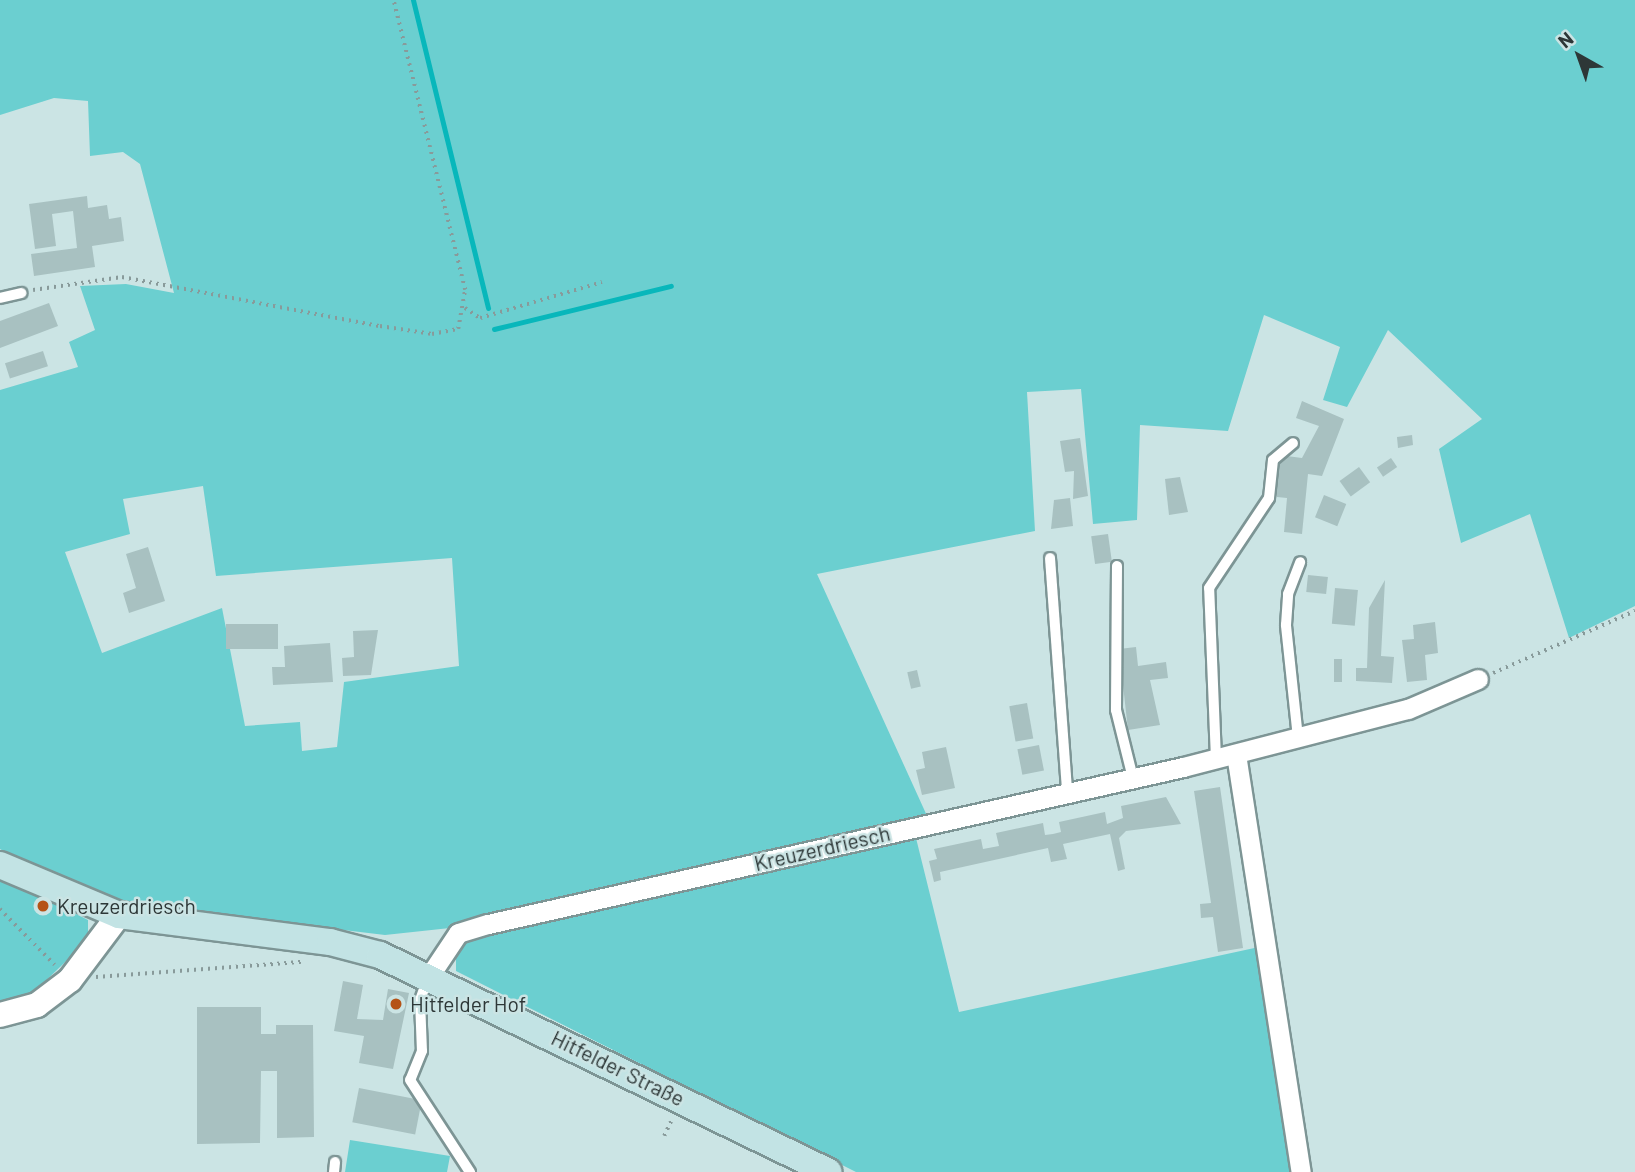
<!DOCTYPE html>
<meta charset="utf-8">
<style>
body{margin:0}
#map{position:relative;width:1635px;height:1172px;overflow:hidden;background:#cbe4e4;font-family:Barlow,sans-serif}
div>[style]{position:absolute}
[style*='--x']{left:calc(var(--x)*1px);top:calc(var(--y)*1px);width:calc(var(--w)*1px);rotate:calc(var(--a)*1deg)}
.green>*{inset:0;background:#6bcfd0}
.stream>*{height:5px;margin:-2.5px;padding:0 2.5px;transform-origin:2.5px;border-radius:2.5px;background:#08b7bb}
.building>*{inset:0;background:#a8c1c1;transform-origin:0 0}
.path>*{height:3.5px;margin-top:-1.75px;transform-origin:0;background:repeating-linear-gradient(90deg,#889a9a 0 2px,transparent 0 7px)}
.roads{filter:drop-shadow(2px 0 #7d9595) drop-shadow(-2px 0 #7d9595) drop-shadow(0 2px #7d9595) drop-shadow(0 -2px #7d9595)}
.service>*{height:10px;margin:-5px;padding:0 5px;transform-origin:5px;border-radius:5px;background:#fff}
.minor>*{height:19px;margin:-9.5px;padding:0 9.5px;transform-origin:9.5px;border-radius:9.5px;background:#fff}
.tertiary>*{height:24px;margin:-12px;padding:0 12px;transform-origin:12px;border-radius:12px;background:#fff}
.secondary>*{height:26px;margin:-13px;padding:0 13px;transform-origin:13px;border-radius:13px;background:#c2e3e4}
.dots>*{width:19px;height:19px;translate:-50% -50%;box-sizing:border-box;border:4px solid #cbe4e4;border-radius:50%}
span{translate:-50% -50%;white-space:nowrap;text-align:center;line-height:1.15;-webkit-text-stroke:5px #cbe4e4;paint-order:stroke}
.street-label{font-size:21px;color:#2d3737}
.poi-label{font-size:21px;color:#2d3737}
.left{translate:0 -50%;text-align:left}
.north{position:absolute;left:1544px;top:21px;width:70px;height:70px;-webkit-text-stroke:5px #cbe4e4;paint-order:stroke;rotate:320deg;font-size:19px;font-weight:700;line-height:28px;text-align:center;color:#2d3737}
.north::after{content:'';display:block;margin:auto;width:24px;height:32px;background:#2d3737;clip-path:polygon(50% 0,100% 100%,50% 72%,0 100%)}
</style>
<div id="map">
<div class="green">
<div style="clip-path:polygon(evenodd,0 0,1635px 0,1635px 606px,1569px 638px,1530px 514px,1461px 543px,1439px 449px,1482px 419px,1388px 330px,1347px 407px,1323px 400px,1340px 347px,1264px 315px,1228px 431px,1140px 425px,1137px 520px,1093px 524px,1081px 389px,1027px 392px,1035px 531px,817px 574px,928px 818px,450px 928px,385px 935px,119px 903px,54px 880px,0 849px,0 390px,78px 367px,69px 342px,95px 330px,80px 286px,126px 284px,174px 293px,140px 164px,123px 152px,90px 156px,88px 101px,54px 98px,0 115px,0 0,203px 486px,216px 576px,452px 558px,459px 666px,344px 682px,337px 747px,302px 751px,300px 722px,245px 726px,222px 608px,102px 653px,65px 552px,130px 534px,123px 499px,203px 486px)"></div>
<div style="clip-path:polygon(915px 834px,959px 1012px,1259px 947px,1293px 1172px,856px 1172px,456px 971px,456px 946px,471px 937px)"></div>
<div style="clip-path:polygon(0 876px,88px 920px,88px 940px,31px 995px,0 1004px)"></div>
<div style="clip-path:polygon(350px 1140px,450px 1156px,447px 1172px,345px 1172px)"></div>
</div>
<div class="stream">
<div style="--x:413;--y:0;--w:317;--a:76.3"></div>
<div style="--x:494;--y:329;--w:182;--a:-13.7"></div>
</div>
<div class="building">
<div style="clip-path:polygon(87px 196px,88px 208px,107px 205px,109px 219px,121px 217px,124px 241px,92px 246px,95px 267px,34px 276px,31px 254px,77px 248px,73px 211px,52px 214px,56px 246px,35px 249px,29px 204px)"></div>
<div style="clip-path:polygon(49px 303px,58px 326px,0 348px,0 321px)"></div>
<div style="left:43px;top:351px;width:16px;height:40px;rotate:72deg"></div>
<div style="clip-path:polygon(1302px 401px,1344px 419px,1322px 476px,1308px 474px,1302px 534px,1284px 532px,1287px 498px,1277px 497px,1276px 482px,1279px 455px,1302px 458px,1319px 426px,1296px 418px)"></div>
<div style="clip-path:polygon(1412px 435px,1413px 445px,1398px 448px,1397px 437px)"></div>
<div style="clip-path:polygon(1080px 438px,1088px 496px,1073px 499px,1074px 471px,1065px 472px,1060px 441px)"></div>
<div style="left:1391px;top:458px;width:11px;height:17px;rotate:56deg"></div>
<div style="left:1359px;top:467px;width:19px;height:24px;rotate:54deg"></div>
<div style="clip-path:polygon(1180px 477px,1188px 512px,1169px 515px,1165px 479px)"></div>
<div style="left:1324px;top:495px;width:24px;height:24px;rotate:22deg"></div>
<div style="clip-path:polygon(1070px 498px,1073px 526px,1051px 529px,1054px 500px)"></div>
<div style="left:1108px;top:534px;width:28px;height:17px;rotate:82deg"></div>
<div style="clip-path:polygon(148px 547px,165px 601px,129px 613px,123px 593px,136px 588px,126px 554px)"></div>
<div style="left:1308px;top:575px;width:20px;height:17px;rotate:6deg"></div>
<div style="clip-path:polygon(1385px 580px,1381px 656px,1394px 657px,1392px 683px,1356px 681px,1356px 668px,1367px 668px,1369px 608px)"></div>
<div style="left:1335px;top:588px;width:23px;height:36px;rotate:5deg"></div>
<div style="clip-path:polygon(1435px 622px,1438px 653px,1425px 655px,1427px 680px,1407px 682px,1402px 640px,1414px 639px,1413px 625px)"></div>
<div style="left:278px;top:624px;width:25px;height:52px;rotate:90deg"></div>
<div style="clip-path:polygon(378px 630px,371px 675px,343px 676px,342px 658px,354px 657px,353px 631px)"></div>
<div style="clip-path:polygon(330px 643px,333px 682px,273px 685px,272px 667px,285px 667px,284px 646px)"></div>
<div style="clip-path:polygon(1136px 647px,1138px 666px,1166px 662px,1168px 678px,1150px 680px,1160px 725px,1128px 730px,1119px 649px)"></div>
<div style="left:1334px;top:659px;width:8px;height:23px"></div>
<div style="left:917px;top:670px;width:17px;height:10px;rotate:77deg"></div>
<div style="left:1027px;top:703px;width:36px;height:18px;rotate:80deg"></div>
<div style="left:1039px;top:745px;width:26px;height:22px;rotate:79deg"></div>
<div style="clip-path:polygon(946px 747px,955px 788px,922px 795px,916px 770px,925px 768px,922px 752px)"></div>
<div style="clip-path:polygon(1220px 787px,1243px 948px,1218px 952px,1213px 917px,1201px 918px,1200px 904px,1211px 903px,1194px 791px)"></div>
<div style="clip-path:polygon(1166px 797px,1181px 824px,1126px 831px,1119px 838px,1125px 869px,1118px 871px,1110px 834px,1063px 844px,1067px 859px,1051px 862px,1048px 848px,940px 872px,941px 880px,934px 882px,929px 861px,937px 859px,934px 849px,981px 839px,983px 849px,999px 846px,996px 833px,1043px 823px,1045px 835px,1053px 834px,1061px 832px,1059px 822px,1105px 812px,1107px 824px,1123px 818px,1121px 806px)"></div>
<div style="clip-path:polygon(343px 981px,363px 985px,357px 1019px,383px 1020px,388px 989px,409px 993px,393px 1069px,359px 1063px,364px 1036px,334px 1031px)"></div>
<div style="clip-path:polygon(197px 1007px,261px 1007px,261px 1034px,276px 1034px,276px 1025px,313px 1025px,314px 1137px,277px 1138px,277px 1071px,261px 1071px,260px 1143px,197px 1144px)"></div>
<div style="left:359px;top:1088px;width:64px;height:35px;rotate:11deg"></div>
</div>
<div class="path">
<div style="--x:33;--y:290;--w:90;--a:-8.3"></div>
<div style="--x:122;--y:277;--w:263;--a:10.8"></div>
<div style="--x:380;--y:326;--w:53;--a:8.7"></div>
<div style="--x:432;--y:334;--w:26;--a:-11"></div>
<div style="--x:458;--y:329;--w:40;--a:-80"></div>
<div style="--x:465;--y:290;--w:299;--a:-103.9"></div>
<div style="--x:465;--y:308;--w:18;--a:34"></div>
<div style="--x:480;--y:318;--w:127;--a:-16.4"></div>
<div style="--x:1493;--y:673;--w:155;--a:-23.6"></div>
<div style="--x:0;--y:909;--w:78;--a:45.5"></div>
<div style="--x:96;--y:977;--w:207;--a:-4.2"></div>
<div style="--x:664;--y:1136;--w:19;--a:-65"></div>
</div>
<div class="roads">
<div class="service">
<div style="--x:0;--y:298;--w:22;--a:-13"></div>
<div style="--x:1050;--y:558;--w:234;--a:85.8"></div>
<div style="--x:1117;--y:566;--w:144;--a:90.4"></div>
<div style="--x:1116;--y:710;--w:70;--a:76"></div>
<div style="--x:1298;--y:738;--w:114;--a:-96.1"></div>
<div style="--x:1286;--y:625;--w:31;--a:-86"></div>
<div style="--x:1288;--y:594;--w:34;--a:-69"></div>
<div style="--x:1216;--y:759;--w:171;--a:-92.3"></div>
<div style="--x:1209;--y:588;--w:108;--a:-56.3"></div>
<div style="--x:1269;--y:498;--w:38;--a:-84"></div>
<div style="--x:1273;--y:460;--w:26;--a:-40"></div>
<div style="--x:428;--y:978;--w:23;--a:110"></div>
<div style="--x:420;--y:1000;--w:51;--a:87.8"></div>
<div style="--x:422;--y:1051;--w:31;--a:112"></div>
<div style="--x:410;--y:1080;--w:110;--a:56.9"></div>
<div style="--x:334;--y:1172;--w:10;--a:-84"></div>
</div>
<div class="minor">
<div style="--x:1236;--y:754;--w:423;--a:81.2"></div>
<div style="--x:430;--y:975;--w:50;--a:-56.3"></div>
<div style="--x:458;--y:933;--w:31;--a:-17"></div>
<div style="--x:488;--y:924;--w:713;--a:-12.73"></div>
<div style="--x:1183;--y:767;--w:232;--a:-14.5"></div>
<div style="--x:1408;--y:709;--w:76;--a:-23.2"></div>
</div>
<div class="tertiary">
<div style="--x:0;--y:1015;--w:38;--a:-15"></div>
<div style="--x:37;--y:1005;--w:41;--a:-37.1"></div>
<div style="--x:70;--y:980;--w:81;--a:-53"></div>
</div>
<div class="secondary">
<div style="--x:0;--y:865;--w:129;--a:22.8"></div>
<div style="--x:119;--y:915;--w:213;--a:7.3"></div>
<div style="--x:330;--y:942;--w:52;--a:14.6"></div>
<div style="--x:380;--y:955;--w:498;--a:25.8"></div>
</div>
</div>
<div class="dots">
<div style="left:43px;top:906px;background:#b55316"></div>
<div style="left:396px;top:1004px;background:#b55316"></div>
</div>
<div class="street-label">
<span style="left:822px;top:848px;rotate:-13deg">Kreuzerdriesch</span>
<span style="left:618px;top:1068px;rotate:26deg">Hitfelder Straße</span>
</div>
<div class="poi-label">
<span class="left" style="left:57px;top:906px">Kreuzerdriesch</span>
<span class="left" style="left:410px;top:1004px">Hitfelder Hof</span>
</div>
<div class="north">N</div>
</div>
